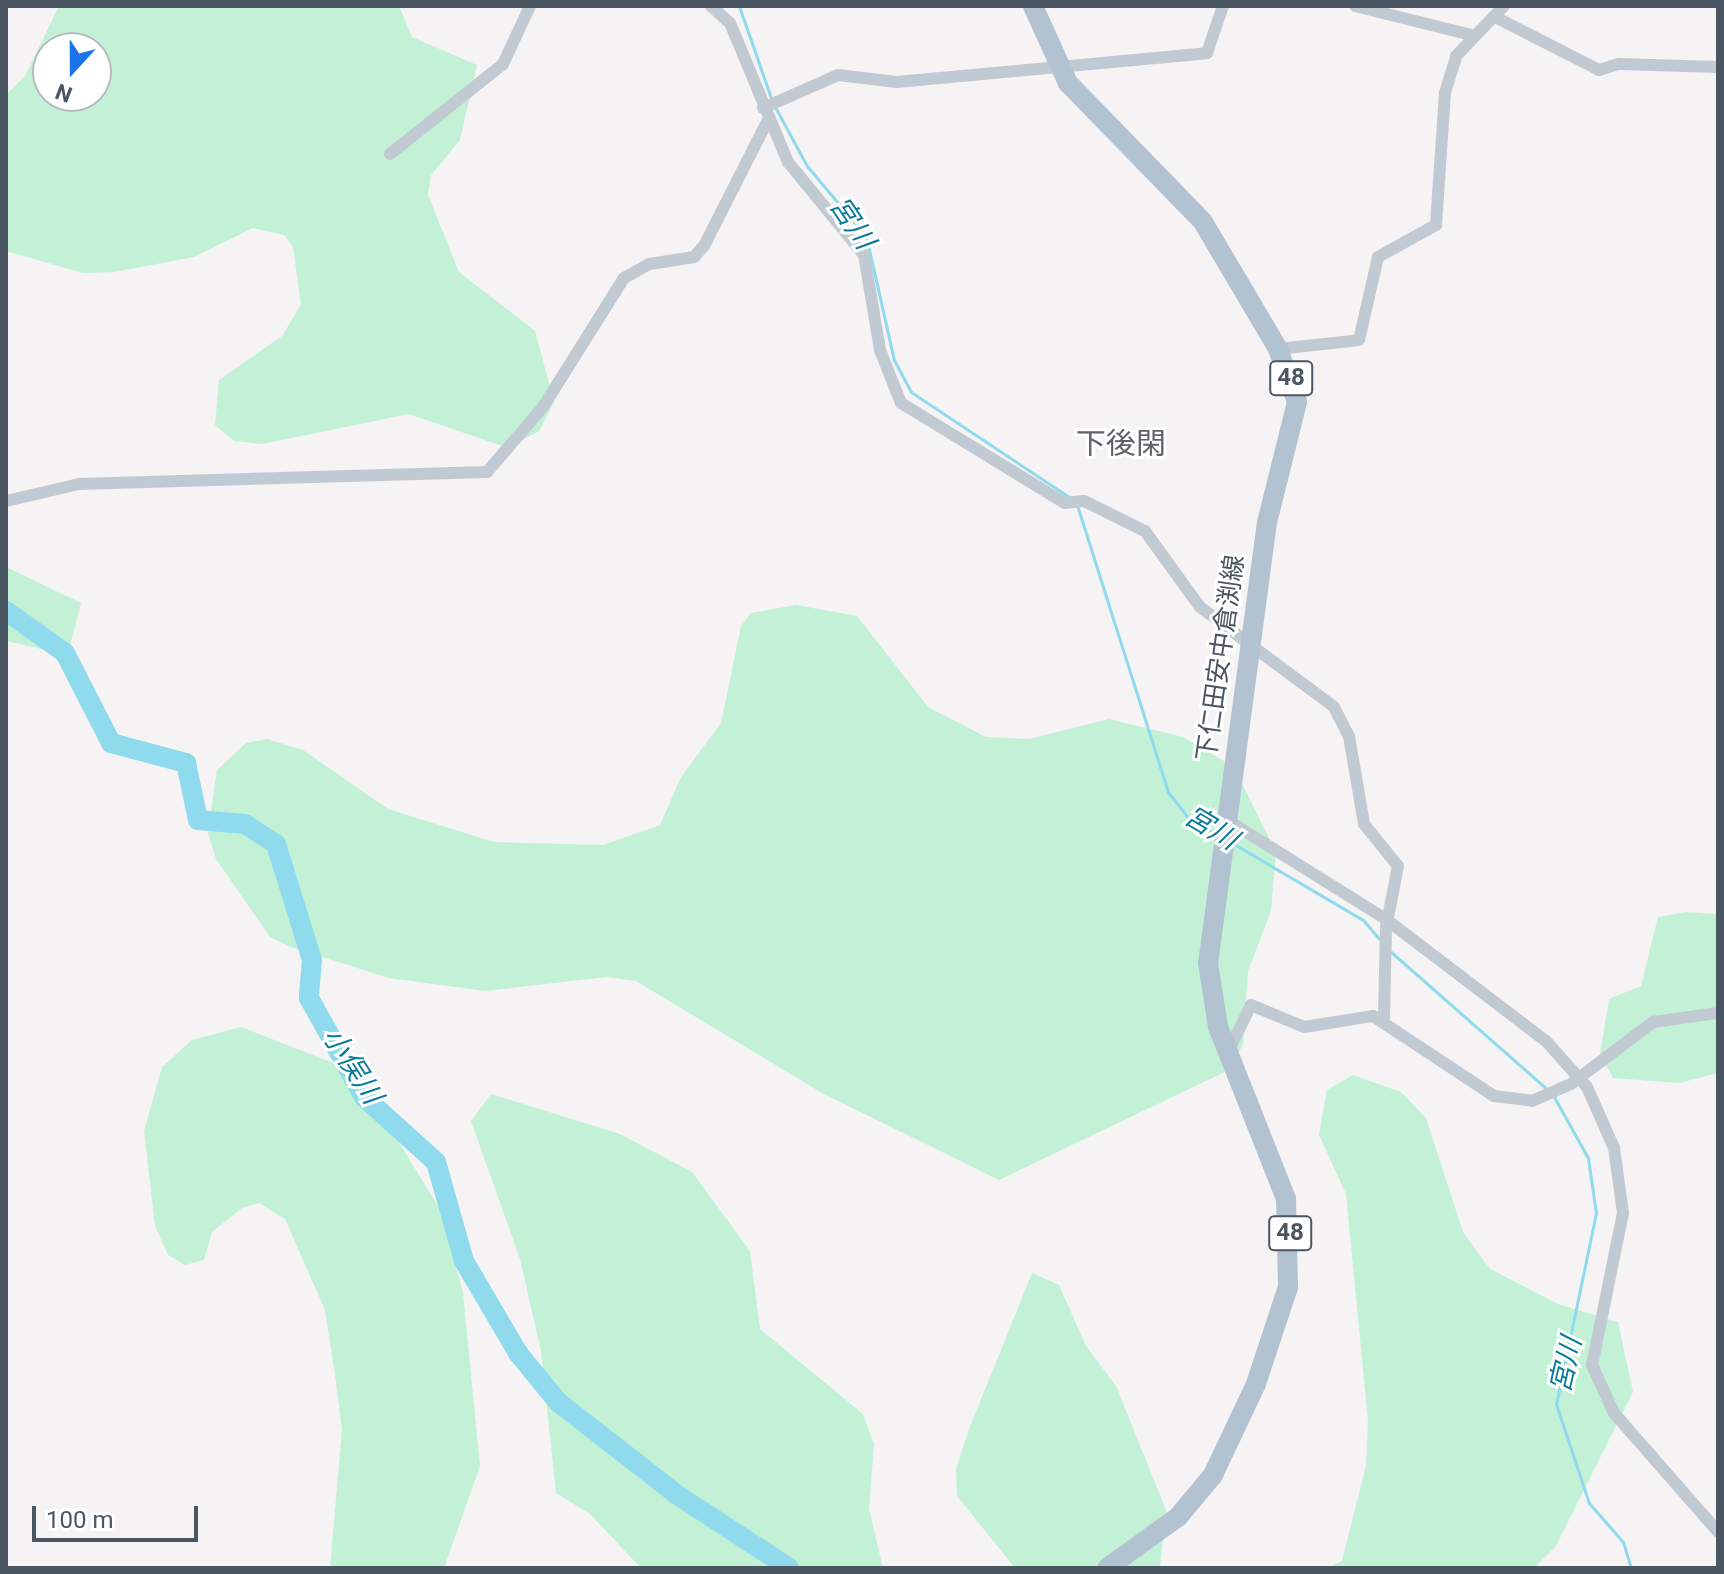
<!DOCTYPE html>
<meta charset="utf-8">
<style>
body{margin:0}
#map{position:relative;width:1724px;height:1574px;overflow:hidden;background:#f5f3f3;font-family:Roboto,"Noto Sans JP",sans-serif}
div>[style]{position:absolute}
[style*='--x']{left:calc(var(--x)*1px);top:calc(var(--y)*1px);width:calc(var(--w)*1px);rotate:calc(var(--a)*1deg)}
.green>*{inset:0;background:#c3f1d5}
.stream>*{height:3px;margin:-1.5px;padding:0 1.5px;transform-origin:1.5px;border-radius:1.5px;background:#90daee}
.river>*{height:20px;margin:-10px;padding:0 10px;transform-origin:10px;border-radius:10px;background:#90daee}
.minor>*{height:12px;margin:-6px;padding:0 6px;transform-origin:6px;border-radius:6px;background:#c1cad2}
.primary>*{height:20px;margin:-10px;padding:0 10px;transform-origin:10px;border-radius:10px;background:#b3c2d1}
span{translate:-50% -50%;white-space:nowrap;text-align:center;line-height:1.15;-webkit-text-stroke:6px #fff;paint-order:stroke}
.shield-label span{padding:2px 6px;background:#fff;border:2px solid;border-radius:6px;-webkit-text-stroke-width:0}
.shield-label{font-size:24px;color:#4a5661;font-weight:700}
.street-label{font-size:26px;color:#4a5661}
.water-label{font-size:28px;color:#0c7c9b;font-style:italic}
.quarter-label{font-size:30px;color:#5f6368}
.frame{position:absolute;inset:0;border:8px solid #4a5661;pointer-events:none}
.north{position:absolute;left:32px;top:32px;width:80px;height:80px;box-sizing:border-box;background:#fff;border:2px solid #b7bbc0;border-radius:50%;rotate:201deg;font-size:22px;font-weight:700;line-height:32px;text-align:center;color:#4a5661}
.north::after{content:'';display:block;margin:auto;width:28px;height:36px;background:#1a73e8;clip-path:polygon(50% 0,100% 100%,50% 72%,0 100%)}
.scale{position:absolute;left:32px;top:1506px;width:166px;height:36px;box-sizing:border-box;border:4px solid #4a5661;border-top:0;padding-left:10px;font-size:24px;line-height:28px;white-space:nowrap;color:#4a5661;-webkit-text-stroke:6px #fff;paint-order:stroke}
</style>
<div id="map">
<div class="green">
<div style="clip-path:polygon(evenodd,59px 6px,399px 6px,412px 37px,477px 65px,460px 140px,431px 175px,428px 195px,459px 272px,535px 331px,554px 402px,539px 431px,508px 448px,409px 414px,262px 444px,234px 441px,215px 425px,219px 380px,282px 336px,301px 305px,293px 247px,284px 235px,253px 228px,194px 257px,114px 272px,83px 273px,6px 251px,6px 95px,25px 76px,59px 6px,48px 48px,96px 48px,96px 96px,48px 96px,48px 48px)"></div>
<div style="clip-path:polygon(6px 567px,81px 603px,69px 649px,59px 653px,6px 641px)"></div>
<div style="clip-path:polygon(796px 605px,857px 616px,928px 707px,986px 737px,1029px 739px,1109px 719px,1183px 737px,1234px 767px,1276px 852px,1271px 911px,1248px 971px,1243px 1044px,1231px 1069px,999px 1180px,822px 1093px,636px 981px,607px 977px,485px 991px,389px 978px,291px 947px,270px 937px,216px 859px,208px 833px,217px 770px,246px 743px,267px 739px,303px 750px,388px 809px,494px 842px,603px 845px,660px 825px,681px 777px,721px 723px,741px 626px,751px 613px)"></div>
<div style="clip-path:polygon(1686px 912px,1718px 914px,1718px 1073px,1679px 1083px,1613px 1078px,1600px 1054px,1609px 999px,1641px 986px,1658px 917px)"></div>
<div style="clip-path:polygon(241px 1027px,338px 1065px,392px 1131px,441px 1211px,463px 1293px,480px 1466px,444px 1568px,330px 1568px,342px 1430px,335px 1375px,325px 1310px,285px 1219px,259px 1203px,242px 1208px,212px 1232px,204px 1260px,185px 1265px,168px 1255px,155px 1226px,144px 1131px,162px 1067px,192px 1040px)"></div>
<div style="clip-path:polygon(1353px 1075px,1401px 1092px,1426px 1118px,1463px 1232px,1490px 1269px,1558px 1304px,1618px 1322px,1633px 1392px,1556px 1546px,1534px 1568px,1327px 1568px,1342px 1561px,1366px 1466px,1368px 1421px,1346px 1194px,1319px 1135px,1327px 1090px)"></div>
<div style="clip-path:polygon(491px 1094px,620px 1134px,692px 1172px,750px 1251px,760px 1329px,863px 1414px,874px 1444px,869px 1509px,883px 1568px,641px 1568px,590px 1514px,556px 1493px,541px 1351px,520px 1259px,471px 1121px)"></div>
<div style="clip-path:polygon(1032px 1273px,1059px 1285px,1086px 1346px,1116px 1386px,1166px 1510px,1160px 1568px,1015px 1568px,957px 1496px,956px 1469px,969px 1429px)"></div>
</div>
<div class="stream">
<div style="--x:739;--y:6;--w:97;--a:70.8"></div>
<div style="--x:774;--y:105;--w:69;--a:61.6"></div>
<div style="--x:807;--y:166;--w:92;--a:49.9"></div>
<div style="--x:866;--y:236;--w:127;--a:77.3"></div>
<div style="--x:894;--y:360;--w:36;--a:62"></div>
<div style="--x:911;--y:392;--w:193;--a:33.6"></div>
<div style="--x:1077;--y:505;--w:301;--a:72.4"></div>
<div style="--x:1168;--y:792;--w:33;--a:52"></div>
<div style="--x:1188;--y:818;--w:34;--a:30"></div>
<div style="--x:1234;--y:844;--w:150;--a:30.5"></div>
<div style="--x:1363;--y:920;--w:30;--a:49"></div>
<div style="--x:1391;--y:952;--w:208;--a:41.3"></div>
<div style="--x:1553;--y:1095;--w:72;--a:60.9"></div>
<div style="--x:1588;--y:1158;--w:56;--a:81.7"></div>
<div style="--x:1596;--y:1213;--w:195;--a:101.8"></div>
<div style="--x:1556;--y:1404;--w:104;--a:71.6"></div>
<div style="--x:1589;--y:1503;--w:52;--a:48.9"></div>
<div style="--x:1623;--y:1542;--w:27;--a:73"></div>
</div>
<div class="river">
<div style="--x:6;--y:611;--w:72;--a:35.4"></div>
<div style="--x:65;--y:653;--w:101;--a:62.9"></div>
<div style="--x:111;--y:743;--w:78;--a:14.9"></div>
<div style="--x:186;--y:763;--w:58;--a:78.1"></div>
<div style="--x:198;--y:820;--w:47;--a:4.9"></div>
<div style="--x:245;--y:824;--w:37;--a:33"></div>
<div style="--x:276;--y:844;--w:121;--a:72.8"></div>
<div style="--x:312;--y:960;--w:38;--a:95"></div>
<div style="--x:309;--y:998;--w:113;--a:60.9"></div>
<div style="--x:364;--y:1097;--w:97;--a:42.1"></div>
<div style="--x:436;--y:1162;--w:103;--a:74.2"></div>
<div style="--x:464;--y:1261;--w:107;--a:59.6"></div>
<div style="--x:518;--y:1353;--w:63;--a:50.8"></div>
<div style="--x:558;--y:1402;--w:150;--a:37.9"></div>
<div style="--x:676;--y:1494;--w:135;--a:33.2"></div>
</div>
<div class="minor">
<div style="--x:711;--y:6;--w:25;--a:42"></div>
<div style="--x:730;--y:23;--w:151;--a:67.4"></div>
<div style="--x:788;--y:162;--w:120;--a:50.7"></div>
<div style="--x:864;--y:255;--w:96;--a:80.4"></div>
<div style="--x:880;--y:350;--w:57;--a:68.4"></div>
<div style="--x:901;--y:403;--w:192;--a:31.4"></div>
<div style="--x:1065;--y:503;--w:19;--a:-6"></div>
<div style="--x:1084;--y:501;--w:68;--a:26.2"></div>
<div style="--x:1145;--y:531;--w:94;--a:54.1"></div>
<div style="--x:1200;--y:607;--w:167;--a:36.7"></div>
<div style="--x:1334;--y:707;--w:33;--a:63"></div>
<div style="--x:1349;--y:736;--w:89;--a:80.3"></div>
<div style="--x:1364;--y:824;--w:54;--a:51"></div>
<div style="--x:1398;--y:866;--w:63;--a:101"></div>
<div style="--x:1386;--y:928;--w:91;--a:91.3"></div>
<div style="--x:1355;--y:6;--w:120;--a:14"></div>
<div style="--x:1497;--y:18;--w:114;--a:27"></div>
<div style="--x:1599;--y:70;--w:21;--a:-17"></div>
<div style="--x:1619;--y:64;--w:99;--a:1.7"></div>
<div style="--x:763;--y:108;--w:82;--a:-23.7"></div>
<div style="--x:838;--y:75;--w:59;--a:6.8"></div>
<div style="--x:897;--y:82;--w:311;--a:-5.3"></div>
<div style="--x:1207;--y:53;--w:50;--a:-71.2"></div>
<div style="--x:390;--y:154;--w:144;--a:-38.5"></div>
<div style="--x:503;--y:64;--w:64;--a:-65"></div>
<div style="--x:1278;--y:349;--w:81;--a:-6.3"></div>
<div style="--x:1359;--y:340;--w:85;--a:-77.1"></div>
<div style="--x:1378;--y:257;--w:66;--a:-28.9"></div>
<div style="--x:1436;--y:225;--w:132;--a:-86.1"></div>
<div style="--x:1445;--y:93;--w:39;--a:-73"></div>
<div style="--x:1456;--y:56;--w:69;--a:-46.2"></div>
<div style="--x:6;--y:501;--w:75;--a:-13.1"></div>
<div style="--x:79;--y:484;--w:408;--a:-1.7"></div>
<div style="--x:487;--y:472;--w:86;--a:-49.3"></div>
<div style="--x:543;--y:407;--w:152;--a:-57.9"></div>
<div style="--x:624;--y:278;--w:29;--a:-29"></div>
<div style="--x:649;--y:264;--w:46;--a:-8.8"></div>
<div style="--x:694;--y:257;--w:15;--a:-48"></div>
<div style="--x:704;--y:246;--w:141;--a:-63.1"></div>
<div style="--x:1224;--y:818;--w:192;--a:32"></div>
<div style="--x:1387;--y:920;--w:200;--a:37.3"></div>
<div style="--x:1546;--y:1041;--w:62;--a:48.3"></div>
<div style="--x:1587;--y:1087;--w:67;--a:66.1"></div>
<div style="--x:1614;--y:1148;--w:66;--a:82.1"></div>
<div style="--x:1623;--y:1213;--w:155;--a:101.5"></div>
<div style="--x:1592;--y:1365;--w:53;--a:65.4"></div>
<div style="--x:1614;--y:1413;--w:158;--a:48.8"></div>
<div style="--x:1229;--y:1050;--w:50;--a:-63.9"></div>
<div style="--x:1251;--y:1005;--w:57;--a:22.5"></div>
<div style="--x:1304;--y:1027;--w:70;--a:-9.1"></div>
<div style="--x:1373;--y:1016;--w:145;--a:33.5"></div>
<div style="--x:1494;--y:1096;--w:38;--a:7"></div>
<div style="--x:1532;--y:1101;--w:43;--a:-23.6"></div>
<div style="--x:1571;--y:1084;--w:103;--a:-37.1"></div>
<div style="--x:1653;--y:1022;--w:66;--a:-7.9"></div>
</div>
<div class="primary">
<div style="--x:1033;--y:6;--w:85;--a:65.6"></div>
<div style="--x:1068;--y:83;--w:194;--a:45.8"></div>
<div style="--x:1203;--y:222;--w:147;--a:59.4"></div>
<div style="--x:1278;--y:349;--w:56;--a:70.3"></div>
<div style="--x:1297;--y:402;--w:124;--a:104"></div>
<div style="--x:1267;--y:522;--w:445;--a:97.6"></div>
<div style="--x:1208;--y:963;--w:65;--a:81.1"></div>
<div style="--x:1218;--y:1027;--w:185;--a:68.4"></div>
<div style="--x:1286;--y:1199;--w:88;--a:88.7"></div>
<div style="--x:1288;--y:1287;--w:102;--a:108.3"></div>
<div style="--x:1256;--y:1384;--w:101;--a:115.3"></div>
<div style="--x:1213;--y:1475;--w:55;--a:129.8"></div>
<div style="--x:1178;--y:1517;--w:87;--a:144.3"></div>
</div>
<div class="shield-label">
<span style="left:1291px;top:378px">48</span>
<span style="left:1290px;top:1233px">48</span>
</div>
<div class="street-label">
<span style="left:1221px;top:658px;rotate:-82deg">下仁田安中倉渕線</span>
</div>
<div class="water-label">
<span style="left:852px;top:223px;rotate:56deg">宮川</span>
<span style="left:1211px;top:828px;rotate:31deg">宮川</span>
<span style="left:352px;top:1066px;rotate:57deg">小俣川</span>
<span style="left:1566px;top:1365px;rotate:-77deg">宮川</span>
</div>
<div class="quarter-label">
<span style="left:1121px;top:444px">下後閑</span>
</div>
<div class="frame"></div>
<div class="north">N</div>
<div class="scale">100 m</div>
</div>
